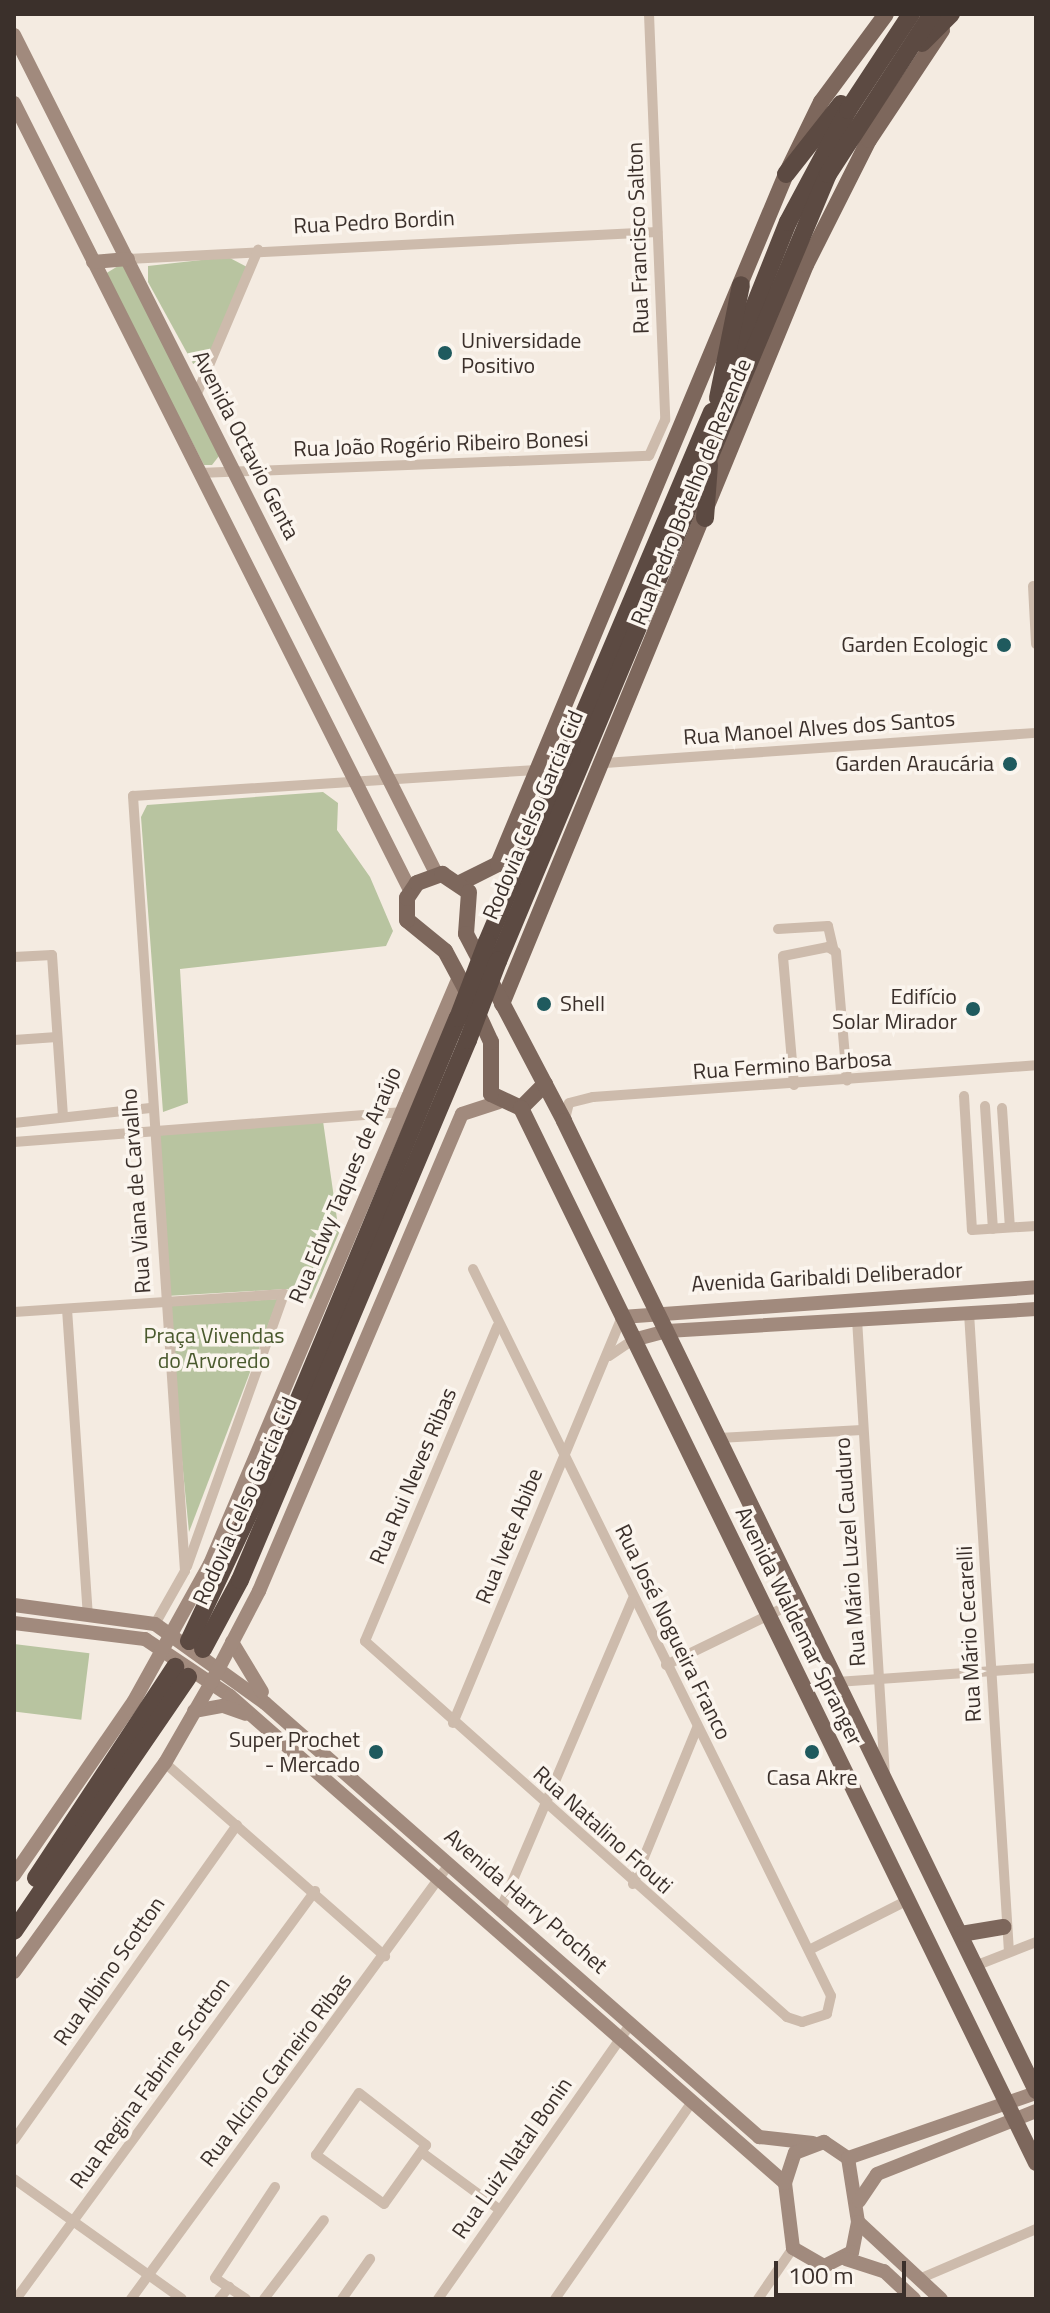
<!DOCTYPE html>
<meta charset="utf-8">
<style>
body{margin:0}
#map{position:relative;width:1050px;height:2313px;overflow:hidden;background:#f4ebe1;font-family:"Titillium Web",sans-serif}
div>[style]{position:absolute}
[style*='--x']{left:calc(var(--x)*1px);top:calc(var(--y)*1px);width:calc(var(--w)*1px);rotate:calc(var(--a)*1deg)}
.green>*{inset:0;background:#b8c4a0;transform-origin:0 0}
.street>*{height:10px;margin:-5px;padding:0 5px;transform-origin:5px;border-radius:5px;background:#cdbbac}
.secondary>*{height:14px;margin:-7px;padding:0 7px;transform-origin:7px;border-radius:7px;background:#a18a7d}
.primary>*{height:16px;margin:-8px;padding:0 8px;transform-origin:8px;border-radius:8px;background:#7d675c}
.highway>*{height:18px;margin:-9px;padding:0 9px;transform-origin:9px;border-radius:9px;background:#5c4a42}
.highway-bridge>*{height:18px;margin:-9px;padding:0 9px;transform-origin:9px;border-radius:9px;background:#5c4a42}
.dots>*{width:22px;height:22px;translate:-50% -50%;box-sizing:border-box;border:4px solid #fbf5ee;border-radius:50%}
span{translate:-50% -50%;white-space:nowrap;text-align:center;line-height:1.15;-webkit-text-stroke:7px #fbf5ee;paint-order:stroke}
.street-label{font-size:22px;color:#3b302b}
.poi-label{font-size:22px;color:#3b302b}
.left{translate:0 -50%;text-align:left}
.right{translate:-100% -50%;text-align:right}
.park-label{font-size:22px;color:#4a5a2e}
.frame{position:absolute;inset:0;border:16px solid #3b302b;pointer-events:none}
.scale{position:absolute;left:774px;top:2261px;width:132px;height:36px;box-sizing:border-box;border:4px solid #3b302b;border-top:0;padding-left:10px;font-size:24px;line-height:28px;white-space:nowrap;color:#3b302b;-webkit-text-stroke:6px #fbf5ee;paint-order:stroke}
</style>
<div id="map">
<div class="green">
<div style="clip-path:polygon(228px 257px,247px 267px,205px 369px,197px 371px,148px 282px,148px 266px)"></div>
<div style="clip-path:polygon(123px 263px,219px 456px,212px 465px,204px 465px,105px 274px)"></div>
<div style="clip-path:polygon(323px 792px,338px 803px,337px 830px,370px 877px,393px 931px,386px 946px,180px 969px,188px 1103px,163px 1112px,141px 817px,147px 805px)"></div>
<div style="clip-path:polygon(323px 1121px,339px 1233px,311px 1299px,287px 1289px,166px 1296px,156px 1131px)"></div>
<div style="clip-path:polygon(278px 1299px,189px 1532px,167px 1306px)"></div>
<div style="left:14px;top:1644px;width:76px;height:67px;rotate:7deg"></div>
</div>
<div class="street">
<div style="--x:649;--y:14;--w:406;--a:87.7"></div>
<div style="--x:665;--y:420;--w:39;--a:114"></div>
<div style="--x:128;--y:259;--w:530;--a:-2.92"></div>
<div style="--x:196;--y:396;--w:159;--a:-67"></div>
<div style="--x:199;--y:473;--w:450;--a:-2.2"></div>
<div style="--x:1033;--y:586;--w:58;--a:87"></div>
<div style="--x:605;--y:763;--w:432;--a:-4"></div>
<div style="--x:778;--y:929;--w:50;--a:-3.4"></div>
<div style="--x:828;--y:926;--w:23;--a:77"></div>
<div style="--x:14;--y:957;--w:38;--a:-3"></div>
<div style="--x:52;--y:955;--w:162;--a:86.1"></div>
<div style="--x:14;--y:1040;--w:43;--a:-4"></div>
<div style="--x:794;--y:1085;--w:129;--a:-94.9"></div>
<div style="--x:783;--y:956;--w:46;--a:-11.3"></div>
<div style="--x:828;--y:947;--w:9;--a:32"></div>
<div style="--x:836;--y:952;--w:129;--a:85.1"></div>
<div style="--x:964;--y:1096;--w:134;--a:86.6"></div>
<div style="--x:972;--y:1230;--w:64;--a:-3.6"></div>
<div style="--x:985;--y:1106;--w:123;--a:86.3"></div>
<div style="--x:1002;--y:1108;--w:119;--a:86.2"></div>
<div style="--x:565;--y:1119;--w:16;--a:-76"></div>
<div style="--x:569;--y:1103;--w:25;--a:-14"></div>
<div style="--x:593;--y:1097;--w:444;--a:-4.1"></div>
<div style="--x:14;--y:1123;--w:137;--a:-6.3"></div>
<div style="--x:14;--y:1142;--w:387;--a:-4.4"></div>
<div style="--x:473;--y:1269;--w:810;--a:63.78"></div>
<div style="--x:831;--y:1996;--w:18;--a:103"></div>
<div style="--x:827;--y:2014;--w:26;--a:162"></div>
<div style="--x:802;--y:2022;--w:16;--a:-162"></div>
<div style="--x:787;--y:2017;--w:565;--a:-138.3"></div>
<div style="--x:365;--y:1641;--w:341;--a:-67.2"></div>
<div style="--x:67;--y:1309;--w:306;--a:86.1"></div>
<div style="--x:14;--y:1312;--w:271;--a:-3.8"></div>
<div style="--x:284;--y:1294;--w:289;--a:109.6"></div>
<div style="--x:969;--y:1313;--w:640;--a:86.42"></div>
<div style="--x:857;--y:1319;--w:454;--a:86.5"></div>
<div style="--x:609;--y:1356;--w:29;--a:-34"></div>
<div style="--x:719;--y:1438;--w:143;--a:-3.2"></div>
<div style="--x:155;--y:1624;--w:61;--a:-60.5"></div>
<div style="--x:185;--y:1571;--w:777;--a:-93.84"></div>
<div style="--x:133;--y:796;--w:408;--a:-3.7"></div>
<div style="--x:666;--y:1665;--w:147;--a:-25.9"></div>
<div style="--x:837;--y:1682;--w:199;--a:-4"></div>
<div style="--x:453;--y:1723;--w:440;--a:-67.4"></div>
<div style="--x:165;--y:1763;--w:293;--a:41.3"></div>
<div style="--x:633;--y:1884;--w:169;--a:-67.7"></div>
<div style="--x:501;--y:1908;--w:336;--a:-66.9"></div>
<div style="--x:809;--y:1950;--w:111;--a:-26.8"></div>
<div style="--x:975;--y:1966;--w:66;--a:-21.5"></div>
<div style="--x:359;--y:2093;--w:85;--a:37.8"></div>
<div style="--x:426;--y:2145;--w:72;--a:125.4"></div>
<div style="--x:384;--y:2204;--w:84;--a:-144.2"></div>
<div style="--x:316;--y:2155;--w:75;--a:-55.3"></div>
<div style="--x:14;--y:2140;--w:386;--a:-54.7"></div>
<div style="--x:424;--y:2154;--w:94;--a:36.4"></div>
<div style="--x:14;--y:2179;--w:206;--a:35.5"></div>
<div style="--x:919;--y:2279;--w:127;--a:-23.1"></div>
<div style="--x:16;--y:2299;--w:506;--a:-53.76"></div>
<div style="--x:131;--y:2299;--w:540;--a:-53.81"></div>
<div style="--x:219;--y:2299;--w:16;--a:-50"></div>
<div style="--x:246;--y:2299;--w:37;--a:-146"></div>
<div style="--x:215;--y:2278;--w:109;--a:-56.6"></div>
<div style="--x:264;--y:2299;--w:99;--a:-52.8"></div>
<div style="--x:342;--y:2299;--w:49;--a:-55"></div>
<div style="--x:438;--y:2299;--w:337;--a:-55"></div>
<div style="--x:555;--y:2299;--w:239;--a:-55.2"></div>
<div style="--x:758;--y:2299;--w:62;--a:-55.5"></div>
</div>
<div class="secondary">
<div style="--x:14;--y:35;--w:940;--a:63.27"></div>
<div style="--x:14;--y:103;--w:881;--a:63.29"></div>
<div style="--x:93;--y:262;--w:35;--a:-5"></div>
<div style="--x:622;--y:1317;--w:415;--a:-4.1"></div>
<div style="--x:633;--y:1340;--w:35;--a:-15"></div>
<div style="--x:667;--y:1331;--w:370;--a:-3.4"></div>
<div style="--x:14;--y:1605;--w:142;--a:7.7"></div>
<div style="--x:155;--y:1624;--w:135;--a:35.7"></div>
<div style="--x:265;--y:1703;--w:658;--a:41.3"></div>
<div style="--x:759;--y:2137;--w:54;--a:6.3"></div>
<div style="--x:14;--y:1623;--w:132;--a:7"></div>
<div style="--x:145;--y:1639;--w:102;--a:33.8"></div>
<div style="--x:230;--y:1696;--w:738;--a:41.27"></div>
<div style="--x:232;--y:1642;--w:58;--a:59"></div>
<div style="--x:194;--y:1711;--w:29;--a:-10"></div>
<div style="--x:223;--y:1706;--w:24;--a:19"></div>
<div style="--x:14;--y:1875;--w:211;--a:-55.4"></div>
<div style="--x:134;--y:1701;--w:157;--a:-61"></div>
<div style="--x:210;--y:1564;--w:638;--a:-67.01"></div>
<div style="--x:14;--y:1972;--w:258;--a:-54.2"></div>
<div style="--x:165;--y:1763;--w:92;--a:-60.1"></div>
<div style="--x:211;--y:1683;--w:104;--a:-62.4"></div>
<div style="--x:259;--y:1591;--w:518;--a:-66.95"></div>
<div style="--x:462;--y:1114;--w:38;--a:-18"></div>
<div style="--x:824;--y:2142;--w:29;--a:34"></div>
<div style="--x:848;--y:2158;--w:65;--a:81.1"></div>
<div style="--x:858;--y:2222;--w:31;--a:101"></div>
<div style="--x:852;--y:2252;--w:31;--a:153"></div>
<div style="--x:824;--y:2266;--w:36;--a:-150"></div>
<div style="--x:793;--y:2248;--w:65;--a:-97"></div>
<div style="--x:785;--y:2183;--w:32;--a:-72"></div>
<div style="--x:795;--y:2153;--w:31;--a:-21"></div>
<div style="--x:848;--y:2158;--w:199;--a:-19.1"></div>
<div style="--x:859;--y:2201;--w:32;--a:-56"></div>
<div style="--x:877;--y:2174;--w:171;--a:-21.6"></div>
<div style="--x:858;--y:2222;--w:113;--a:42.9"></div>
<div style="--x:846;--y:2259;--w:40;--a:18"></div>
<div style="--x:884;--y:2271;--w:41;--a:43"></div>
</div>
<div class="primary">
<div style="--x:462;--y:882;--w:40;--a:-26.6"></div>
<div style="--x:498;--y:864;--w:748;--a:-67.34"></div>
<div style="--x:786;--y:174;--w:80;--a:-64.1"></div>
<div style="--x:821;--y:102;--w:109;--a:-53.5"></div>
<div style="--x:502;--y:1004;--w:799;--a:-67.64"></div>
<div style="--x:806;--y:265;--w:140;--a:-63.3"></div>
<div style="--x:869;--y:140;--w:132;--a:-56.4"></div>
<div style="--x:545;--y:1084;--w:34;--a:135"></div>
<div style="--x:521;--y:1108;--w:33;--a:-155"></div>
<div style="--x:491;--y:1094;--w:52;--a:-90"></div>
<div style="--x:491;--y:1042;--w:41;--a:-114.7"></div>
<div style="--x:474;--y:1005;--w:61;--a:-118.2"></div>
<div style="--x:445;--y:951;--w:49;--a:-140.8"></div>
<div style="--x:407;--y:920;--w:22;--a:-90"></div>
<div style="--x:407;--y:898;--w:18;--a:-56"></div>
<div style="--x:417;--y:883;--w:27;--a:-20"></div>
<div style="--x:442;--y:874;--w:32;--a:34"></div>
<div style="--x:469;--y:892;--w:42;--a:94.1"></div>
<div style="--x:466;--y:934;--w:211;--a:62.3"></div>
<div style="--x:564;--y:1121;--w:1079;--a:64.05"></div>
<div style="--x:521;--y:1108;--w:1174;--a:63.98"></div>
<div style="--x:961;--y:1934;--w:43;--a:-9.5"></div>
</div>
<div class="highway">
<div style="--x:922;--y:43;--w:41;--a:-45"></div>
<div style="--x:786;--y:174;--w:89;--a:-51.8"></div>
<div style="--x:726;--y:377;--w:167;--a:-68.2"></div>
<div style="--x:788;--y:222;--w:127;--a:-61.8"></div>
<div style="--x:848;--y:110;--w:115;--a:-56.7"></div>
<div style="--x:718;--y:398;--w:115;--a:-78.5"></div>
<div style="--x:705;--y:518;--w:53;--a:-85.7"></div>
<div style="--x:487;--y:942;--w:576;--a:-67"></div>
<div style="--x:498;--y:961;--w:853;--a:-67.25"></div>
<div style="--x:828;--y:174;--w:191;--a:-57"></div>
<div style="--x:189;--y:1641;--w:188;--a:-64.8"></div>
<div style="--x:269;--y:1471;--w:491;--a:-67.4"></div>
<div style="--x:203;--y:1649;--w:78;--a:-61.8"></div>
<div style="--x:240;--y:1580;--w:586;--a:-67.11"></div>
<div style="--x:36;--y:1878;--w:253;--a:-56.6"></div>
<div style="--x:14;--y:1931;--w:308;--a:-55.6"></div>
</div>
<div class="highway-bridge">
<div style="--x:458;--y:1018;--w:81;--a:-69.1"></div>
<div style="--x:468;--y:1040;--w:85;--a:-69.2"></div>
</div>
<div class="dots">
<div style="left:445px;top:353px;background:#1f5a5e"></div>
<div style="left:1004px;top:645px;background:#1f5a5e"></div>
<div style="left:1010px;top:764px;background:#1f5a5e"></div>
<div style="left:544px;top:1004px;background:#1f5a5e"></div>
<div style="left:973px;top:1009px;background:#1f5a5e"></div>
<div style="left:376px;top:1752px;background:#1f5a5e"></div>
<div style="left:812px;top:1752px;background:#1f5a5e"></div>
</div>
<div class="street-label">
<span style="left:374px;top:222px;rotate:-3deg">Rua Pedro Bordin</span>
<span style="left:638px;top:238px;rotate:-92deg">Rua Francisco Salton</span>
<span style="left:441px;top:444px;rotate:-2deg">Rua João Rogério Ribeiro Bonesi</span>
<span style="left:246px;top:445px;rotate:63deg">Avenida Octavio Genta</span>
<span style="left:691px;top:492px;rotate:-68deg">Rua Pedro Botelho de Rezende</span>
<span style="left:819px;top:728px;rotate:-4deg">Rua Manoel Alves dos Santos</span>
<span style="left:533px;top:815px;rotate:-67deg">Rodovia Celso Garcia Cid</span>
<span style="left:792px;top:1065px;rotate:-4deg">Rua Fermino Barbosa</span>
<span style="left:345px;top:1185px;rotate:-67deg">Rua Edwy Taques de Araújo</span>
<span style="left:136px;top:1191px;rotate:-94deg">Rua Viana de Carvalho</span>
<span style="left:827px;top:1277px;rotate:-3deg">Avenida Garibaldi Deliberador</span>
<span style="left:413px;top:1476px;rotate:-67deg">Rua Rui Neves Ribas</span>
<span style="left:245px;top:1501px;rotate:-66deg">Rodovia Celso Garcia Cid</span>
<span style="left:509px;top:1536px;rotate:-68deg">Rua Ivete Abibe</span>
<span style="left:850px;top:1552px;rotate:-94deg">Rua Mário Luzel Cauduro</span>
<span style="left:799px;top:1626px;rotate:64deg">Avenida Waldemar Spranger</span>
<span style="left:673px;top:1632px;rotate:64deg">Rua José Nogueira Franco</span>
<span style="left:969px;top:1634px;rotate:-93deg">Rua Mário Cecarelli</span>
<span style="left:603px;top:1830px;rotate:42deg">Rua Natalino Frouti</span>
<span style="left:526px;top:1901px;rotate:41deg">Avenida Harry Prochet</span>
<span style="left:109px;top:1971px;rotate:-55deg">Rua Albino Scotton</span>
<span style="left:276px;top:2070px;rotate:-53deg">Rua Alcino Carneiro Ribas</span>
<span style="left:150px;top:2083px;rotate:-54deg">Rua Regina Fabrine Scotton</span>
<span style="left:512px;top:2158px;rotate:-55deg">Rua Luiz Natal Bonin</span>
</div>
<div class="poi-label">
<span class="left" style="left:461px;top:353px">Universidade<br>Positivo</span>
<span class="right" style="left:988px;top:645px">Garden Ecologic</span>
<span class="right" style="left:994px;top:764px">Garden Araucária</span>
<span class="right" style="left:957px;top:1009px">Edifício<br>Solar Mirador</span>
<span class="left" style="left:560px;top:1004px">Shell</span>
<span class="right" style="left:360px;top:1752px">Super Prochet<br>- Mercado</span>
<span style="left:812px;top:1778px">Casa Akre</span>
</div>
<div class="park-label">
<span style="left:214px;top:1348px">Praça Vivendas<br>do Arvoredo</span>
</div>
<div class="frame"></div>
<div class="scale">100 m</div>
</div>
